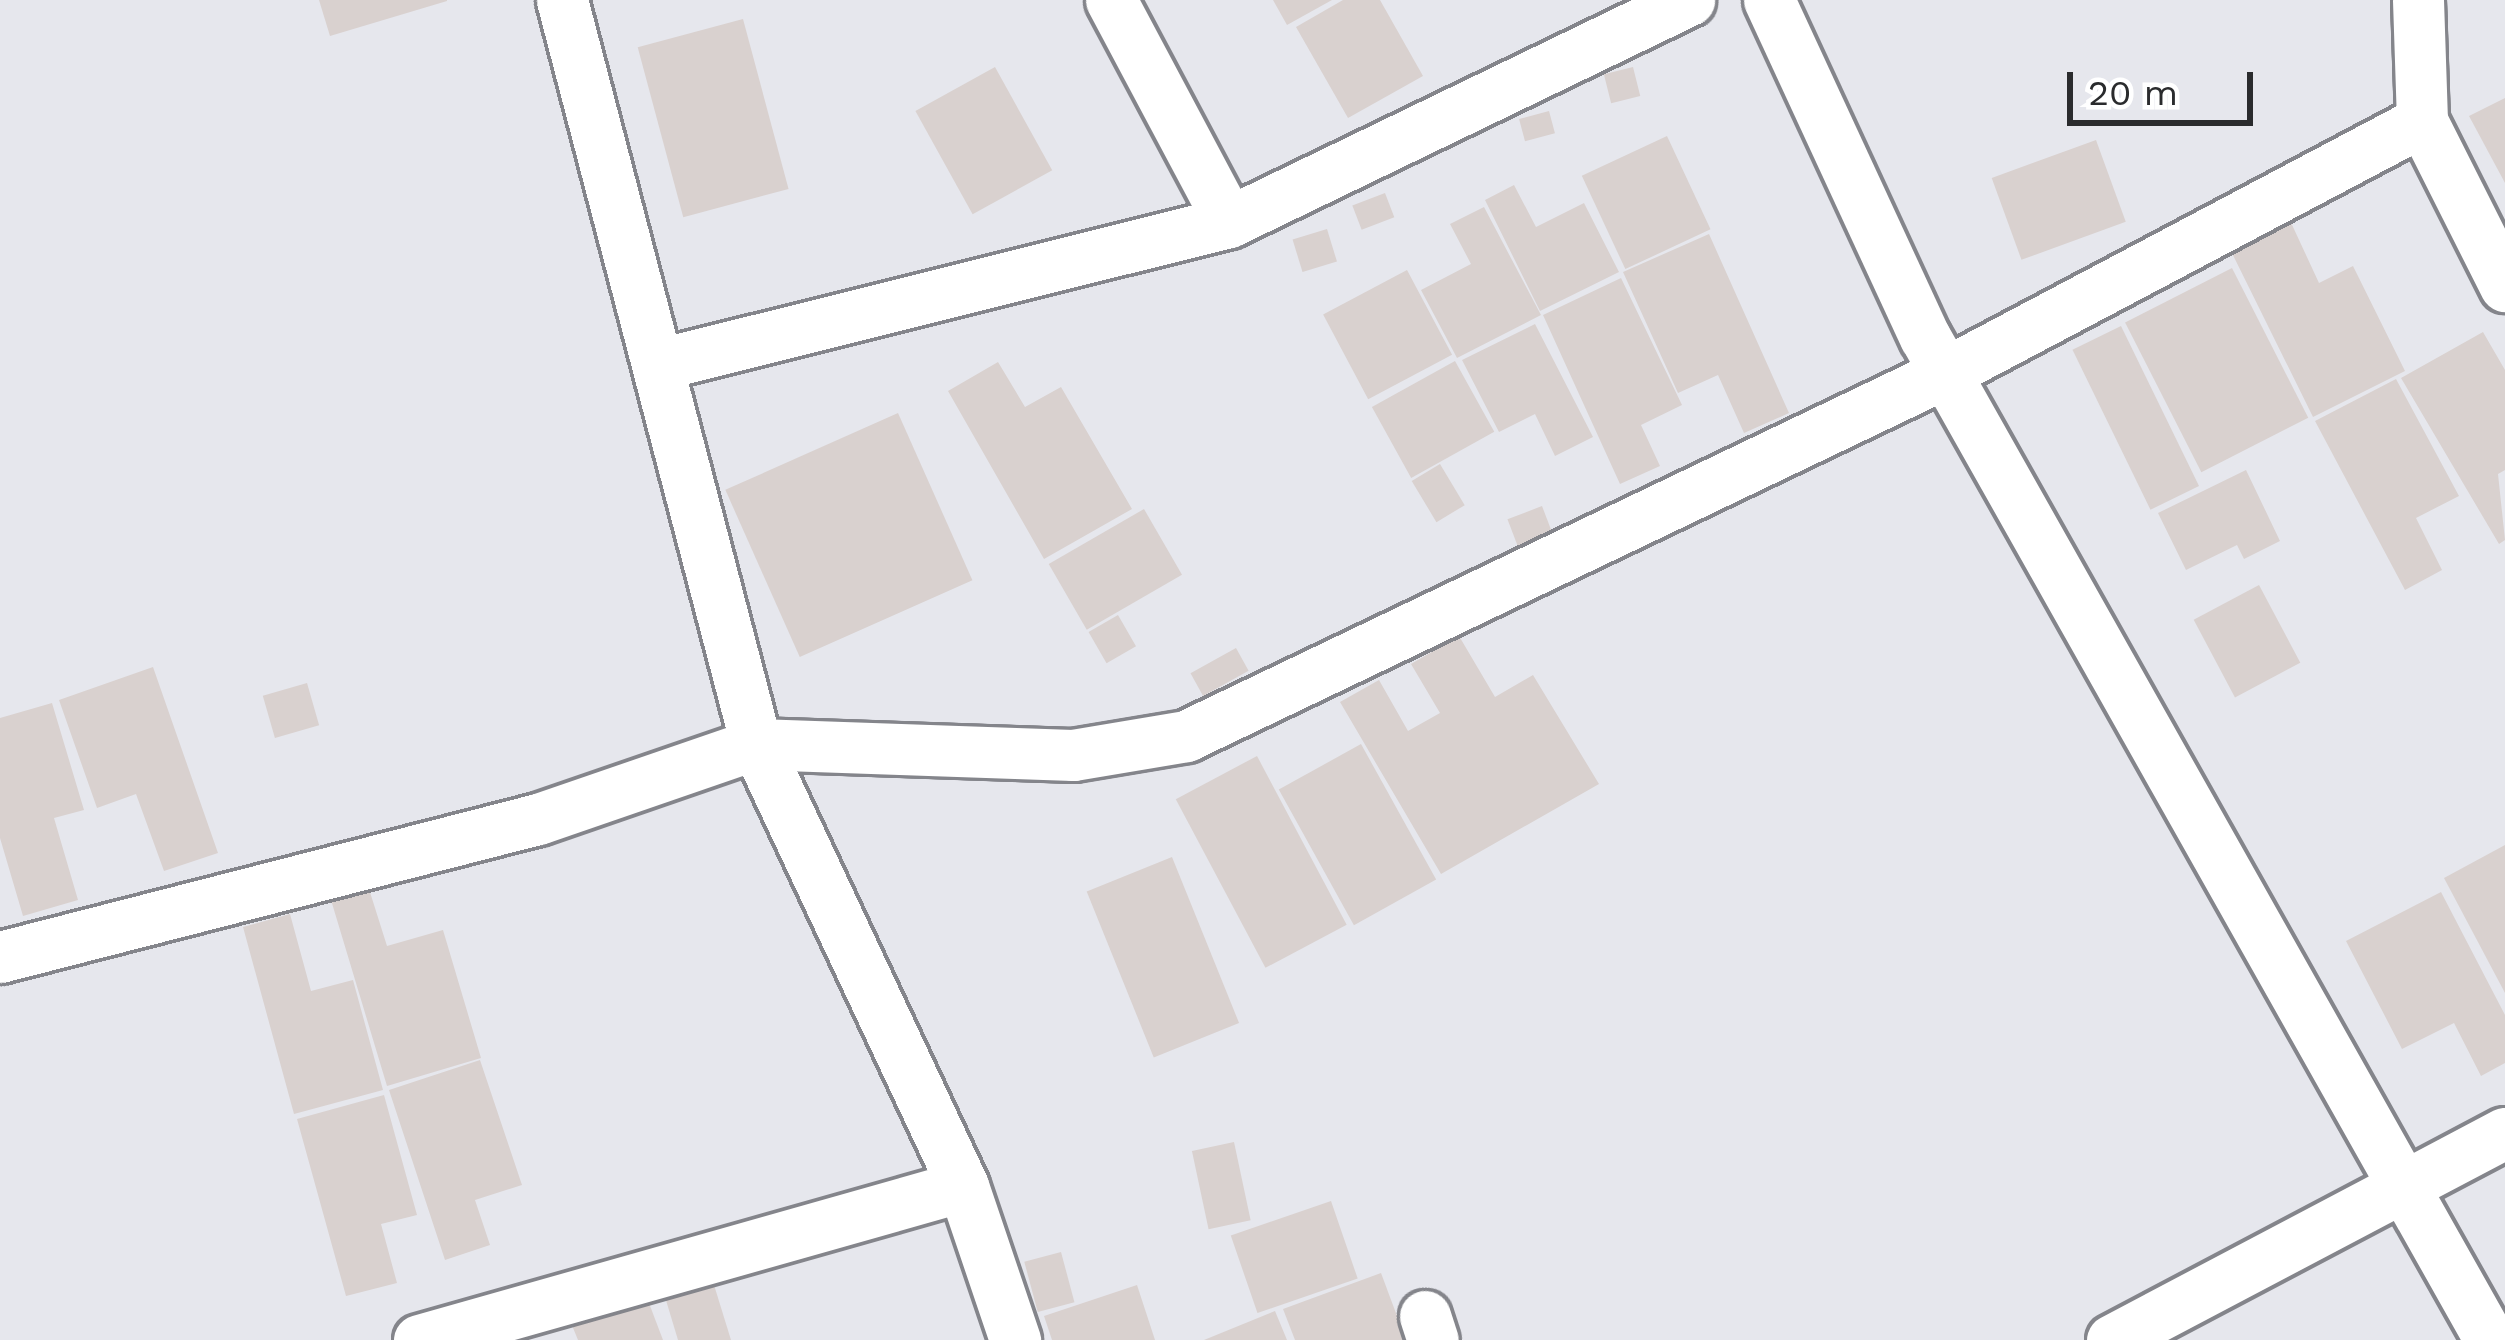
<!DOCTYPE html>
<style>
body{margin:0}
#map{position:relative;width:2505px;height:1340px;overflow:hidden;background:#e6e7ed;font-family:"Work Sans",sans-serif}
div>[style]{position:absolute}
[style*='--x']{left:calc(var(--x)*1px);top:calc(var(--y)*1px);width:calc(var(--w)*1px);rotate:calc(var(--a)*1deg)}
.building>*{inset:0;background:#d9d1cf;transform-origin:0 0}
.roads{filter:drop-shadow(3px 0 #84858b) drop-shadow(-3px 0 #84858b) drop-shadow(0 3px #84858b) drop-shadow(0 -3px #84858b)}
.minor>*{height:51px;margin:-25.5px;padding:0 25.5px;transform-origin:25.5px;border-radius:25.5px;background:#fff}
span{translate:-50% -50%;white-space:nowrap;text-align:center;line-height:1.15;-webkit-text-stroke:10px #fff;paint-order:stroke}
.scale{position:absolute;left:2067px;top:72px;width:186px;height:54px;box-sizing:border-box;border:6px solid #2a2b2d;border-top:0;padding-left:15px;font-size:36px;line-height:42px;white-space:nowrap;color:#2a2b2d;-webkit-text-stroke:9px #fff;paint-order:stroke}
</style>
<div id="map">
<div class="building">
<div style="clip-path:polygon(319px 0,447px 0,447px 1px,330px 36px)"></div>
<div style="clip-path:polygon(1273px 0,1332px 0,1287px 25px)"></div>
<div style="clip-path:polygon(1343px 0,1380px 0,1423px 76px,1348px 118px,1296px 27px)"></div>
<div style="left:743px;top:19px;width:176px;height:109px;rotate:75deg"></div>
<div style="left:995px;top:67px;width:118px;height:91px;rotate:61deg"></div>
<div style="left:1633px;top:67px;width:30px;height:30px;rotate:76deg"></div>
<div style="clip-path:polygon(2505px 98px,2505px 183px,2469px 116px)"></div>
<div style="left:1549px;top:111px;width:23px;height:31px;rotate:75deg"></div>
<div style="left:1667px;top:136px;width:103px;height:94px;rotate:65deg"></div>
<div style="left:2096px;top:140px;width:87px;height:111px;rotate:70deg"></div>
<div style="clip-path:polygon(1514px 185px,1536px 227px,1584px 203px,1619px 272px,1540px 311px,1485px 200px)"></div>
<div style="left:1385px;top:193px;width:26px;height:35px;rotate:69deg"></div>
<div style="clip-path:polygon(1484px 207px,1541px 315px,1457px 358px,1421px 290px,1471px 264px,1450px 224px)"></div>
<div style="clip-path:polygon(2287px 214px,2319px 283px,2353px 266px,2405px 371px,2313px 417px,2227px 243px)"></div>
<div style="left:1327px;top:229px;width:34px;height:36px;rotate:73deg"></div>
<div style="clip-path:polygon(1709px 234px,1789px 413px,1744px 433px,1718px 375px,1678px 393px,1623px 272px)"></div>
<div style="left:2232px;top:268px;width:168px;height:120px;rotate:63deg"></div>
<div style="left:1407px;top:270px;width:96px;height:95px;rotate:62deg"></div>
<div style="clip-path:polygon(1621px 278px,1682px 405px,1641px 425px,1660px 466px,1620px 484px,1543px 315px)"></div>
<div style="clip-path:polygon(1535px 324px,1593px 437px,1555px 456px,1535px 414px,1499px 432px,1462px 360px)"></div>
<div style="left:2121px;top:326px;width:178px;height:54px;rotate:64deg"></div>
<div style="clip-path:polygon(2483px 332px,2505px 370px,2505px 470px,2498px 474px,2505px 540px,2499px 544px,2401px 378px)"></div>
<div style="left:1455px;top:361px;width:81px;height:95px;rotate:61deg"></div>
<div style="clip-path:polygon(998px 362px,1025px 407px,1061px 387px,1132px 509px,1044px 559px,948px 391px)"></div>
<div style="clip-path:polygon(2396px 379px,2459px 496px,2416px 518px,2442px 570px,2405px 590px,2315px 421px)"></div>
<div style="left:898px;top:413px;width:183px;height:189px;rotate:66deg"></div>
<div style="left:1440px;top:464px;width:48px;height:33px;rotate:59deg"></div>
<div style="clip-path:polygon(2246px 470px,2280px 541px,2244px 559px,2237px 545px,2186px 570px,2158px 513px)"></div>
<div style="left:1542px;top:506px;width:39px;height:37px;rotate:69deg"></div>
<div style="left:1144px;top:509px;width:76px;height:110px;rotate:60deg"></div>
<div style="left:2259px;top:585px;width:88px;height:74px;rotate:62deg"></div>
<div style="left:1118px;top:615px;width:36px;height:34px;rotate:60deg"></div>
<div style="clip-path:polygon(1459px 636px,1495px 697px,1533px 675px,1599px 784px,1441px 874px,1340px 702px,1379px 680px,1408px 731px,1440px 713px,1411px 664px)"></div>
<div style="left:1236px;top:648px;width:26px;height:52px;rotate:61deg"></div>
<div style="clip-path:polygon(153px 667px,218px 853px,164px 871px,136px 794px,97px 808px,59px 700px)"></div>
<div style="left:307px;top:683px;width:44px;height:46px;rotate:74deg"></div>
<div style="clip-path:polygon(52px 703px,84px 810px,54px 818px,78px 900px,23px 916px,0 838px,0 718px)"></div>
<div style="left:1361px;top:744px;width:155px;height:94px;rotate:61deg"></div>
<div style="left:1257px;top:756px;width:191px;height:92px;rotate:62deg"></div>
<div style="clip-path:polygon(2505px 845px,2505px 993px,2444px 878px)"></div>
<div style="left:1172px;top:857px;width:179px;height:92px;rotate:68deg"></div>
<div style="clip-path:polygon(369px 889px,387px 946px,443px 930px,481px 1058px,387px 1086px,331px 900px)"></div>
<div style="clip-path:polygon(2441px 892px,2505px 1015px,2505px 1063px,2481px 1076px,2454px 1023px,2402px 1049px,2346px 941px)"></div>
<div style="clip-path:polygon(290px 914px,311px 991px,353px 980px,383px 1090px,294px 1114px,243px 927px)"></div>
<div style="clip-path:polygon(480px 1060px,522px 1185px,475px 1200px,490px 1245px,445px 1260px,389px 1090px)"></div>
<div style="clip-path:polygon(384px 1095px,417px 1215px,381px 1224px,397px 1283px,346px 1296px,297px 1119px)"></div>
<div style="left:1234px;top:1142px;width:80px;height:43px;rotate:78deg"></div>
<div style="left:1331px;top:1201px;width:82px;height:106px;rotate:71deg"></div>
<div style="left:1061px;top:1252px;width:52px;height:38px;rotate:75deg"></div>
<div style="clip-path:polygon(710px 1272px,731px 1340px,678px 1340px,662px 1287px)"></div>
<div style="clip-path:polygon(1381px 1273px,1406px 1340px,1295px 1340px,1283px 1309px)"></div>
<div style="clip-path:polygon(1137px 1285px,1155px 1340px,1052px 1340px,1044px 1316px)"></div>
<div style="clip-path:polygon(644px 1290px,663px 1340px,578px 1340px,569px 1318px)"></div>
<div style="clip-path:polygon(1275px 1311px,1287px 1340px,1204px 1340px)"></div>
</div>
<div class="roads">
<div class="minor">
<div style="--x:562;--y:0;--w:769;--a:75.39"></div>
<div style="--x:756;--y:744;--w:488;--a:64.9"></div>
<div style="--x:963;--y:1186;--w:163;--a:71.3"></div>
<div style="--x:1111;--y:0;--w:251;--a:62"></div>
<div style="--x:1769;--y:0;--w:371;--a:65.2"></div>
<div style="--x:1925;--y:337;--w:1151;--a:60.61"></div>
<div style="--x:2418;--y:0;--w:121;--a:88.1"></div>
<div style="--x:2422;--y:121;--w:185;--a:63.3"></div>
<div style="--x:660;--y:364;--w:586;--a:-14.01"></div>
<div style="--x:1229;--y:222;--w:511;--a:-25.76"></div>
<div style="--x:0;--y:957;--w:555;--a:-14.39"></div>
<div style="--x:538;--y:819;--w:231;--a:-19"></div>
<div style="--x:756;--y:744;--w:317;--a:2"></div>
<div style="--x:1073;--y:755;--w:115;--a:-9.5"></div>
<div style="--x:1186;--y:736;--w:841;--a:-25.56"></div>
<div style="--x:1945;--y:373;--w:539;--a:-27.85"></div>
<div style="--x:1425;--y:1316;--w:25;--a:72"></div>
<div style="--x:419;--y:1340;--w:565;--a:-15.81"></div>
<div style="--x:2112;--y:1340;--w:444;--a:-27.8"></div>
</div>
</div>
<div class="scale">20 m</div>
</div>
